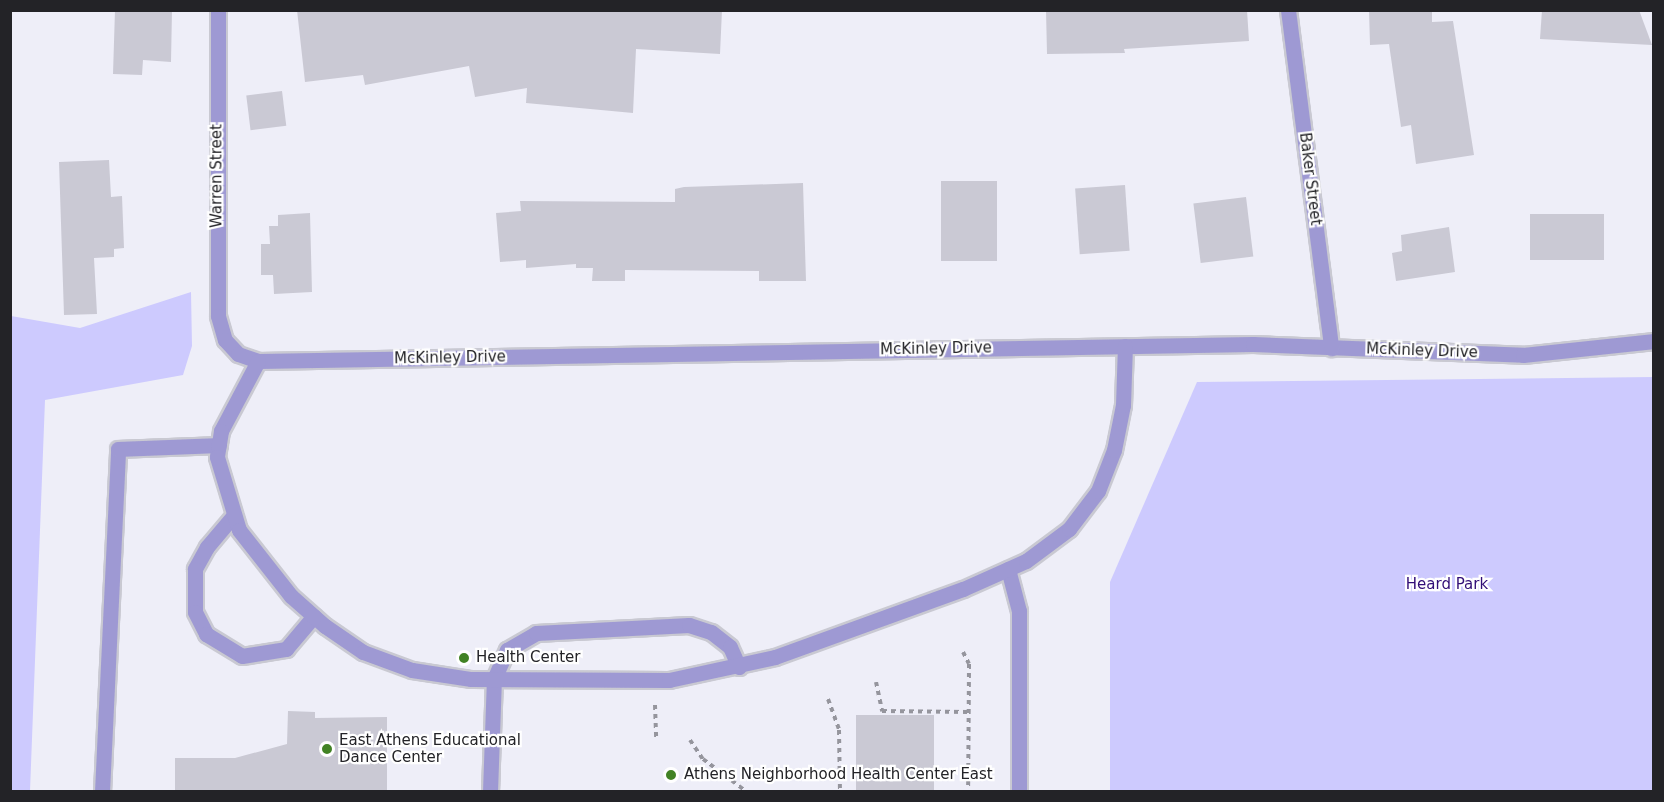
<!DOCTYPE html>
<style>
body{margin:0}
#map{position:relative;width:1664px;height:802px;overflow:hidden;background:#eeeef8;font-family:"DejaVu Sans",sans-serif}
div>[style]{position:absolute}
[style*='--x']{left:calc(var(--x)*1px);top:calc(var(--y)*1px);width:calc(var(--w)*1px);rotate:calc(var(--a)*1deg)}
.green>*{inset:0;background:#cdcafe}
.building>*{inset:0;background:#cac9d4;transform-origin:0 0}
.path>*{height:4px;margin-top:-2px;transform-origin:0;background:repeating-linear-gradient(90deg,#95959d 0 4.5px,transparent 0 9px)}
.roads{filter:drop-shadow(2px 0 #c9c9d2) drop-shadow(-2px 0 #c9c9d2) drop-shadow(0 2px #c9c9d2) drop-shadow(0 -2px #c9c9d2)}
.lane>*{height:15px;margin:-7.5px;padding:0 7.5px;transform-origin:7.5px;border-radius:7.5px;background:#9e99d3}
.street>*{height:15px;margin:-7.5px;padding:0 7.5px;transform-origin:7.5px;border-radius:7.5px;background:#9e99d3}
.dots>*{width:16px;height:16px;translate:-50% -50%;box-sizing:border-box;border:3px solid #fff;border-radius:50%}
span{translate:-50% -50%;white-space:nowrap;text-align:center;line-height:1.15;-webkit-text-stroke:4.5px #fff;paint-order:stroke}
.street-label{font-size:15px;color:#232327}
.park-label{font-size:15px;color:#310e77}
.poi-label{font-size:15px;color:#232327}
.left{translate:0 -50%;text-align:left}
.frame{position:absolute;inset:0;border:12px solid #232327;pointer-events:none}
</style>
<div id="map">
<div class="green">
<div style="clip-path:polygon(191px 292px,192px 346px,183px 375px,45px 400px,30px 791px,11px 791px,11px 316px,80px 328px)"></div>
<div style="clip-path:polygon(1653px 377px,1653px 791px,1110px 791px,1110px 582px,1197px 382px)"></div>
</div>
<div class="building">
<div style="clip-path:polygon(115px 10px,172px 10px,171px 62px,143px 60px,142px 75px,113px 74px)"></div>
<div style="clip-path:polygon(297px 10px,722px 10px,720px 54px,636px 49px,633px 113px,526px 103px,527px 88px,475px 97px,469px 66px,365px 85px,363px 75px,305px 82px)"></div>
<div style="clip-path:polygon(1046px 10px,1247px 10px,1249px 41px,1124px 49px,1125px 53px,1047px 54px)"></div>
<div style="clip-path:polygon(1369px 10px,1432px 10px,1432px 22px,1453px 21px,1474px 155px,1416px 164px,1411px 125px,1401px 127px,1389px 44px,1370px 45px)"></div>
<div style="clip-path:polygon(1542px 10px,1639px 10px,1652px 45px,1540px 39px)"></div>
<div style="left:282px;top:91px;width:35px;height:36px;rotate:83deg"></div>
<div style="clip-path:polygon(109px 160px,111px 197px,122px 196px,124px 248px,114px 249px,114px 257px,94px 258px,97px 314px,64px 315px,59px 162px)"></div>
<div style="left:941px;top:181px;width:56px;height:80px"></div>
<div style="clip-path:polygon(803px 183px,806px 281px,759px 281px,759px 271px,625px 270px,625px 281px,592px 281px,593px 268px,576px 268px,576px 264px,526px 268px,526px 260px,500px 262px,496px 213px,521px 211px,520px 201px,675px 202px,675px 189px,684px 187px)"></div>
<div style="left:1125px;top:185px;width:66px;height:50px;rotate:86deg"></div>
<div style="left:1246px;top:197px;width:60px;height:53px;rotate:83deg"></div>
<div style="clip-path:polygon(310px 213px,312px 292px,274px 294px,273px 275px,261px 275px,261px 244px,270px 244px,269px 226px,278px 226px,278px 215px)"></div>
<div style="left:1530px;top:214px;width:74px;height:46px"></div>
<div style="clip-path:polygon(1449px 227px,1455px 272px,1396px 281px,1392px 253px,1402px 251px,1401px 235px)"></div>
<div style="clip-path:polygon(288px 711px,315px 712px,315px 718px,387px 717px,387px 792px,175px 792px,175px 758px,235px 758px,287px 744px)"></div>
<div style="left:934px;top:715px;width:77px;height:78px;rotate:90deg"></div>
</div>
<div class="path">
<div style="--x:963;--y:652;--w:13;--a:63"></div>
<div style="--x:969;--y:664;--w:128;--a:90.4"></div>
<div style="--x:876;--y:682;--w:30;--a:78"></div>
<div style="--x:882;--y:711;--w:86;--a:0.7"></div>
<div style="--x:828;--y:699;--w:33;--a:70"></div>
<div style="--x:839;--y:730;--w:62;--a:89.1"></div>
<div style="--x:655;--y:705;--w:35;--a:88"></div>
<div style="--x:690;--y:740;--w:23;--a:56"></div>
<div style="--x:703;--y:759;--w:55;--a:36.9"></div>
</div>
<div class="roads">
<div class="lane">
<div style="--x:234;--y:515;--w:42;--a:130.2"></div>
<div style="--x:207;--y:547;--w:25;--a:119"></div>
<div style="--x:195;--y:569;--w:43;--a:90"></div>
<div style="--x:195;--y:612;--w:25;--a:63"></div>
<div style="--x:206;--y:634;--w:42;--a:31.4"></div>
<div style="--x:242;--y:656;--w:45;--a:-9"></div>
<div style="--x:286;--y:649;--w:43;--a:-49.7"></div>
<div style="--x:1008;--y:569;--w:43;--a:75.3"></div>
<div style="--x:1019;--y:611;--w:181;--a:90"></div>
<div style="--x:102;--y:792;--w:343;--a:-87.3"></div>
<div style="--x:118;--y:449;--w:101;--a:-2.3"></div>
<div style="--x:490;--y:792;--w:113;--a:-88"></div>
<div style="--x:494;--y:679;--w:32;--a:-66"></div>
<div style="--x:507;--y:650;--w:34;--a:-30"></div>
<div style="--x:536;--y:633;--w:153;--a:-3"></div>
<div style="--x:689;--y:625;--w:23;--a:18"></div>
<div style="--x:711;--y:632;--w:24;--a:38"></div>
<div style="--x:730;--y:647;--w:22;--a:66"></div>
</div>
<div class="street">
<div style="--x:218;--y:10;--w:306;--a:90"></div>
<div style="--x:218;--y:316;--w:25;--a:74"></div>
<div style="--x:225;--y:340;--w:19;--a:47"></div>
<div style="--x:238;--y:354;--w:21;--a:19"></div>
<div style="--x:258;--y:361;--w:995;--a:-0.98"></div>
<div style="--x:1253;--y:344;--w:270;--a:2.3"></div>
<div style="--x:1523;--y:355;--w:132;--a:-6.1"></div>
<div style="--x:1288;--y:10;--w:341;--a:82.7"></div>
<div style="--x:258;--y:361;--w:79;--a:117.9"></div>
<div style="--x:221;--y:431;--w:26;--a:99"></div>
<div style="--x:217;--y:457;--w:76;--a:73.2"></div>
<div style="--x:239;--y:530;--w:84;--a:51.8"></div>
<div style="--x:291;--y:596;--w:45;--a:41.4"></div>
<div style="--x:325;--y:626;--w:46;--a:34.4"></div>
<div style="--x:363;--y:652;--w:52;--a:20.2"></div>
<div style="--x:412;--y:670;--w:60;--a:8.7"></div>
<div style="--x:471;--y:679;--w:198;--a:0.3"></div>
<div style="--x:669;--y:680;--w:108;--a:-12.2"></div>
<div style="--x:775;--y:657;--w:200;--a:-19.9"></div>
<div style="--x:963;--y:589;--w:69;--a:-24"></div>
<div style="--x:1026;--y:561;--w:54;--a:-36.7"></div>
<div style="--x:1069;--y:529;--w:48;--a:-52.7"></div>
<div style="--x:1098;--y:491;--w:44;--a:-68.7"></div>
<div style="--x:1114;--y:450;--w:46;--a:-78.7"></div>
<div style="--x:1123;--y:405;--w:59;--a:-88.1"></div>
</div>
</div>
<div class="dots">
<div style="left:464px;top:658px;background:#418224"></div>
<div style="left:327px;top:749px;background:#418224"></div>
<div style="left:671px;top:775px;background:#418224"></div>
</div>
<div class="street-label">
<span style="left:217px;top:176px;rotate:-90deg">Warren Street</span>
<span style="left:1310px;top:179px;rotate:83deg">Baker Street</span>
<span style="left:936px;top:349px;rotate:-1deg">McKinley Drive</span>
<span style="left:1422px;top:351px;rotate:2deg">McKinley Drive</span>
<span style="left:450px;top:358px;rotate:-1deg">McKinley Drive</span>
</div>
<div class="park-label">
<span style="left:1447px;top:585px">Heard Park</span>
</div>
<div class="poi-label">
<span class="left" style="left:476px;top:658px">Health Center</span>
<span class="left" style="left:339px;top:749px">East Athens Educational<br>Dance Center</span>
<span class="left" style="left:684px;top:775px">Athens Neighborhood Health Center East</span>
</div>
<div class="frame"></div>
</div>
